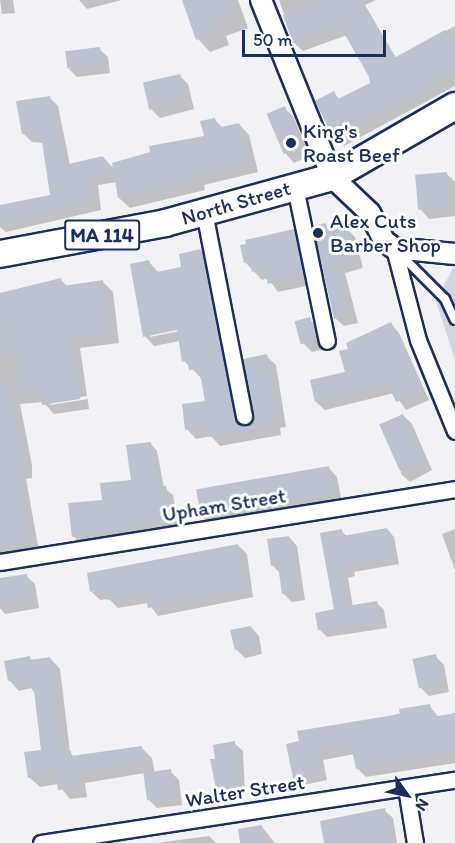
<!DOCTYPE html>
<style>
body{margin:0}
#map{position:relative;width:455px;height:843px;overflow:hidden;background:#f1f2f5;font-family:Itim,sans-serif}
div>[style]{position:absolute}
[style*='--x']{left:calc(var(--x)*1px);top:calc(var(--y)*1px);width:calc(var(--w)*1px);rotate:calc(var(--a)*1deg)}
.green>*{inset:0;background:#d2d6df}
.shadow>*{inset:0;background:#0003}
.building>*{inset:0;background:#bcc2d0;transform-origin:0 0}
.roads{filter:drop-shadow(2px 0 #1b2f5e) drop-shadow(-2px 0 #1b2f5e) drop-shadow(0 2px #1b2f5e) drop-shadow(0 -2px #1b2f5e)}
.service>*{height:8px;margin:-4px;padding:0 4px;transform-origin:4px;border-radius:4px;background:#fff}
.minor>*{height:15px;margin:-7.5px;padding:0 7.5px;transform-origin:7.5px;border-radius:7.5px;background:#fff}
.tertiary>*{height:20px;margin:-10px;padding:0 10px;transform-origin:10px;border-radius:10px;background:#fff}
.trunk>*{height:26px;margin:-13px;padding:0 13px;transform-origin:13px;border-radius:13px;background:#fff}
.dots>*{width:16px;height:16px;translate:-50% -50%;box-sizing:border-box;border:3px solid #fff;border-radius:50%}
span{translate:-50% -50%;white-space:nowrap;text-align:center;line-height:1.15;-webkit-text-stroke:6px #fff;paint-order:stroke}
.shield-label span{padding:2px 4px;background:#fff;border:2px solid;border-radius:4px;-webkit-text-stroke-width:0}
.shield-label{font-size:20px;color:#1b2f5e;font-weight:700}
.poi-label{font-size:21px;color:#1b2f5e}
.left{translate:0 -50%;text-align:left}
.street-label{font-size:21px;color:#1b2f5e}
.north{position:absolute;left:377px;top:765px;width:60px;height:60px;-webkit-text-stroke:4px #fff;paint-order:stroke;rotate:123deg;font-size:16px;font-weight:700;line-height:24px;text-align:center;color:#1b2f5e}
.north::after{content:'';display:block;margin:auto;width:21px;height:27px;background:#1b2f5e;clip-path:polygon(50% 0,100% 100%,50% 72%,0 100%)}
.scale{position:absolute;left:242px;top:30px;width:144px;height:27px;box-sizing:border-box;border:3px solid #1b2f5e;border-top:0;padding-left:8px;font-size:18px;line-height:21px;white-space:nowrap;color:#1b2f5e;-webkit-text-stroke:4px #fff;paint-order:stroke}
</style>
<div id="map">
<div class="green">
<div style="clip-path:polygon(453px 268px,455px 268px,455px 360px,436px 301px)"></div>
</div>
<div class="shadow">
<div style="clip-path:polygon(0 0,13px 0,15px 13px,2px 14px)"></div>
<div style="clip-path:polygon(79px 0,122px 0,87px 9px)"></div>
<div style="clip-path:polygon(183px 0,238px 0,248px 28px,226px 36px,229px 45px,210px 52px,198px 39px)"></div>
<div style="clip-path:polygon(279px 0,376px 0,365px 5px,396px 58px,455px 26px,455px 86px,344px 146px,335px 137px,334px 93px,340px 100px,371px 84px,371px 76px,347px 35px,303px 51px,294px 43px)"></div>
<div style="clip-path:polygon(99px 49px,108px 57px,110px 73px,77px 77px,69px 69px)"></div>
<div style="clip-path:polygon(179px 75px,188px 84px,194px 109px,160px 118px,151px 109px)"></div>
<div style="clip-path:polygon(49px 97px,58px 106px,70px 165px,103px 157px,114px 169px,205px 137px,214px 119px,223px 128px,239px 124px,249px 135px,258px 172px,204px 185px,205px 190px,130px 208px,119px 198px,117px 182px,98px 185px,101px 210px,6px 232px,0 227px,0 207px,52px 196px,44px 143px,32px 142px,23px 133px)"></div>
<div style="clip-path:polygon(284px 108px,293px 116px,310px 156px,294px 163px,286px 154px)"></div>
<div style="clip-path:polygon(447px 174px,455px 182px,455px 216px,429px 219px,421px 210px)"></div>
<div style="clip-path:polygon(326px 225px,333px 232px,346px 228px,355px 237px,363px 268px,345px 273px,358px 323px,344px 326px,335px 318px)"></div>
<div style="clip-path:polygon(293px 231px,302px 239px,311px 285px,278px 292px,268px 278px,262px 280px,246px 263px)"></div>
<div style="clip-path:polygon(evenodd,201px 251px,210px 260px,243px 426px,255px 419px,266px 356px,276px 365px,286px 427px,280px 428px,281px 435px,220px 446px,211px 436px,196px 439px,187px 429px,207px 402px,202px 379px,184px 361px,180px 341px,154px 346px,145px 336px,149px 262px,159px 273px,183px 268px,201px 251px,184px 327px,185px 330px,150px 337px,150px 334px,184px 327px)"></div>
<div style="clip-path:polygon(evenodd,61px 280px,67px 286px,103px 282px,113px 292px,119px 343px,80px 348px,89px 409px,54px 414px,43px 402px,20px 404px,32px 465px,32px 478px,26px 479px,39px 551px,0 557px,0 295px,61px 280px,87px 396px,88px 399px,50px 405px,50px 402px,87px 396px)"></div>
<div style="clip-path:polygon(309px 319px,318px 328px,323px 349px,312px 352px,303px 343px)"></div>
<div style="clip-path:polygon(391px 324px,399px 333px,429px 400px,406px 410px,394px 393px,325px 410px,316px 402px,347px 373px,349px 350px)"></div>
<div style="clip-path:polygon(403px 415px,412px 424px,432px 470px,410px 482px,401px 474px)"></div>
<div style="clip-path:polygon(150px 443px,157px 451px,164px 488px,173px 495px,179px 528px,81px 543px,73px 536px,104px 501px,133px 481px)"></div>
<div style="clip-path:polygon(329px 468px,337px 477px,342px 503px,210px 525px,202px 516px)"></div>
<div style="clip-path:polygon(387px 529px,394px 537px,399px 564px,354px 572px,355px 576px,348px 578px,353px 607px,377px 603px,384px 610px,387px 628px,327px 637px,319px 629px,335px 611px,341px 531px,347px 536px)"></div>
<div style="clip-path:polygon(455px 529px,455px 570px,442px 534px)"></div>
<div style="clip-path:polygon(289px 537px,297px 546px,305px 600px,292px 602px,283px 593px,280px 573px,272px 565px)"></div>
<div style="clip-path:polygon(238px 545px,247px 554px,253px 597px,158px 616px,148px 603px,118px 608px,109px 599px,100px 600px,92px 592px)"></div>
<div style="clip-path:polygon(26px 576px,35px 584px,39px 608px,5px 614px,0 608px,0 580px)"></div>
<div style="clip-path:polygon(251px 627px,259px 636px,262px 654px,245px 658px,236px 649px)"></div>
<div style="clip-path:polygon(435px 656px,444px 665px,449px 692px,429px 696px,420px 687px)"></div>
<div style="clip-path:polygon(50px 658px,60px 669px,70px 752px,74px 757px,141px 747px,152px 758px,155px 774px,170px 771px,179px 780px,182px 805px,157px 808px,149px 800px,145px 773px,85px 783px,87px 797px,70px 799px,58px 784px,40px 787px,29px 777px,42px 751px,35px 693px,31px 688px,19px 691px,9px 680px,6px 662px)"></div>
<div style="clip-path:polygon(429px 705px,439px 718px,455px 715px,455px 763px,366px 777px,358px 769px,355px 754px,323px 760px,327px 780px,303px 785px,294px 777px,288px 745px)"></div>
<div style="clip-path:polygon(234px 743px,243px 751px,245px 794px,226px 797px,217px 788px,217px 760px)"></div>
<div style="clip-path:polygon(384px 810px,393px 818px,397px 843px,325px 843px)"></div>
<div style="clip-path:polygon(262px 827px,275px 843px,242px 843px)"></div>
<div style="clip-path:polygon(209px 836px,216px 843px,157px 843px)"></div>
</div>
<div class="building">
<div style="clip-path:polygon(182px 0,231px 0,236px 16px,215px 23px,217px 33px,196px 40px)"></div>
<div style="clip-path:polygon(323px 0,360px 0,394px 58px,445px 30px,455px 45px,455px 72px,334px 138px,315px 101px,334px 91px,338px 99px,370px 83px,369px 77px,340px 26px,293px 43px,283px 15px)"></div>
<div style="left:100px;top:47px;width:17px;height:35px;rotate:83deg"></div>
<div style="left:180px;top:74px;width:28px;height:38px;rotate:77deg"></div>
<div style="clip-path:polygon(50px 96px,64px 165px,103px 156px,107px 174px,90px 176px,93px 201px,0 224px,0 205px,50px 195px,41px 135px,22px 134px,16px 101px)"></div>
<div style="left:285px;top:106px;width:44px;height:20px;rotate:67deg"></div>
<div style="clip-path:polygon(215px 118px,217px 128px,239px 123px,249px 162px,195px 175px,196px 180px,118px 198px,112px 163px,150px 152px,149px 146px,204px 136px,200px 121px)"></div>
<div style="left:447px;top:172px;width:35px;height:32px;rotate:85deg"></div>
<div style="clip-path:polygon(326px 223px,328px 231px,347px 226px,356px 259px,337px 264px,350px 314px,334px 319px,313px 226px)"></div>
<div style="clip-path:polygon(294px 229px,304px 276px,268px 284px,264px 269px,252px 272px,250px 262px,244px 263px,240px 245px,246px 244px,245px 240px)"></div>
<div style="clip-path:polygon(201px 249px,235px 418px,245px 426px,253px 419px,243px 359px,267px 354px,277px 417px,271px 418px,273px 426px,209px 437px,207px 426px,185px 430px,182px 404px,205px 401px,199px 369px,189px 370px,187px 360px,182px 362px,177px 330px,143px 337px,130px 264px,149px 260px,152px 273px,181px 267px,179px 254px)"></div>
<div style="clip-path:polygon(61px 278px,63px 286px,103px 280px,110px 333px,70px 338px,80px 399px,42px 405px,40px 391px,21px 393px,17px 354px,2px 357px,0 293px)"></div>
<div style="left:310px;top:317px;width:24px;height:16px;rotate:75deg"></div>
<div style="clip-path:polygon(391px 322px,422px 392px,396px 402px,388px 384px,315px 402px,310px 380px,345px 372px,339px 351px,348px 349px,346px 343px)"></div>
<div style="clip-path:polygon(8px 377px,22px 454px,22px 468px,17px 469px,29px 542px,0 546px,0 378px)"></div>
<div style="left:403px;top:414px;width:51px;height:26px;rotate:66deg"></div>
<div style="clip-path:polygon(151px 442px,159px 487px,166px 486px,173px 521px,72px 537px,68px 503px,102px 500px,100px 483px,131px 480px,126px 445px)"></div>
<div style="left:329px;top:466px;width:28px;height:135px;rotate:80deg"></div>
<div style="clip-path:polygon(387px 528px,392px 557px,348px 565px,349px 569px,341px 571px,347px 606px,377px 601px,380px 621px,318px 630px,315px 613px,334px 609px,320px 533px,342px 529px,343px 536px)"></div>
<div style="clip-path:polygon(289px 536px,298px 592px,282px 594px,278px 565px,271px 566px,267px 539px)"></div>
<div style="clip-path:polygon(238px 544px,245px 589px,148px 608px,145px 594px,108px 600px,100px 590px,90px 592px,87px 573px)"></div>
<div style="clip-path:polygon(27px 574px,31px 600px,0 605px,0 578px)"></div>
<div style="clip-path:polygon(251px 626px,254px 645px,235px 650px,230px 630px)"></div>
<div style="left:436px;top:654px;width:30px;height:24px;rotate:78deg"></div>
<div style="clip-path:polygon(30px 656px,31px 660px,50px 657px,61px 753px,71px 751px,71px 756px,142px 746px,145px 762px,75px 773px,77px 787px,58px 790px,55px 773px,28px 778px,24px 752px,41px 750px,33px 682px,24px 684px,23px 678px,8px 681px,4px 661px)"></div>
<div style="clip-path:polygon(430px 704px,433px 717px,455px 713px,455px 752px,356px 769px,351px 745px,315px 751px,319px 772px,293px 778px,286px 744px,299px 741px,297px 731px,400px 714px,399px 709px)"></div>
<div style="clip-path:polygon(235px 741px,237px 786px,216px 789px,210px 759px,215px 759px,213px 745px)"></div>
<div style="left:171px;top:769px;width:28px;height:28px;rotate:82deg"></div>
<div style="clip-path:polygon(385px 808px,391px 843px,324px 843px,320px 821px)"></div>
<div style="clip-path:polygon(262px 825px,265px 843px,240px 843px,238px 829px)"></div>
</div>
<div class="roads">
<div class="service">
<div style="--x:399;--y:253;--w:65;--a:45"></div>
<div style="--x:445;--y:299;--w:23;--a:65"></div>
</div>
<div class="minor">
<div style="--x:295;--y:187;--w:157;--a:78.3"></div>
<div style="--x:204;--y:212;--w:208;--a:78.9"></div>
<div style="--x:394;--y:248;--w:95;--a:75.4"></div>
<div style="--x:418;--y:340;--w:98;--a:67.9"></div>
<div style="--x:0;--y:562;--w:461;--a:-9.1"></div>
<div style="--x:406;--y:788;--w:56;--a:80.7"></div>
<div style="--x:41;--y:843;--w:419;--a:-8.7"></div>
</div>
<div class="tertiary">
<div style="--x:261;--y:0;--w:191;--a:68.1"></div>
<div style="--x:332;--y:177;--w:52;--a:43.5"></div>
<div style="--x:370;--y:213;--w:31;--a:63"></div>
<div style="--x:384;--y:241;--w:12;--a:35"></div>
<div style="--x:394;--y:248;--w:61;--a:5.6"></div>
</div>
<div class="trunk">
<div style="--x:0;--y:254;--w:168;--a:-10.6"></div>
<div style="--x:165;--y:223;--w:173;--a:-15.4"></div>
<div style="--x:332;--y:177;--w:142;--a:-30"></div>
</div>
</div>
<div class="dots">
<div style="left:291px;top:143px;background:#1b2f5e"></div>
<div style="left:318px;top:233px;background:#1b2f5e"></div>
</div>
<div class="shield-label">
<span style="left:102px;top:235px">MA 114</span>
</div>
<div class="poi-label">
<span class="left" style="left:303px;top:143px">King's<br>Roast Beef</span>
<span class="left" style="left:330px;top:233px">Alex Cuts<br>Barber Shop</span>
</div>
<div class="street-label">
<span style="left:236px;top:203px;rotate:-16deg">North Street</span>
<span style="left:224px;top:505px;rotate:-9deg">Upham Street</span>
<span style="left:245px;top:791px;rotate:-9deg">Walter Street</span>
</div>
<div class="north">N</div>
<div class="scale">50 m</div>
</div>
